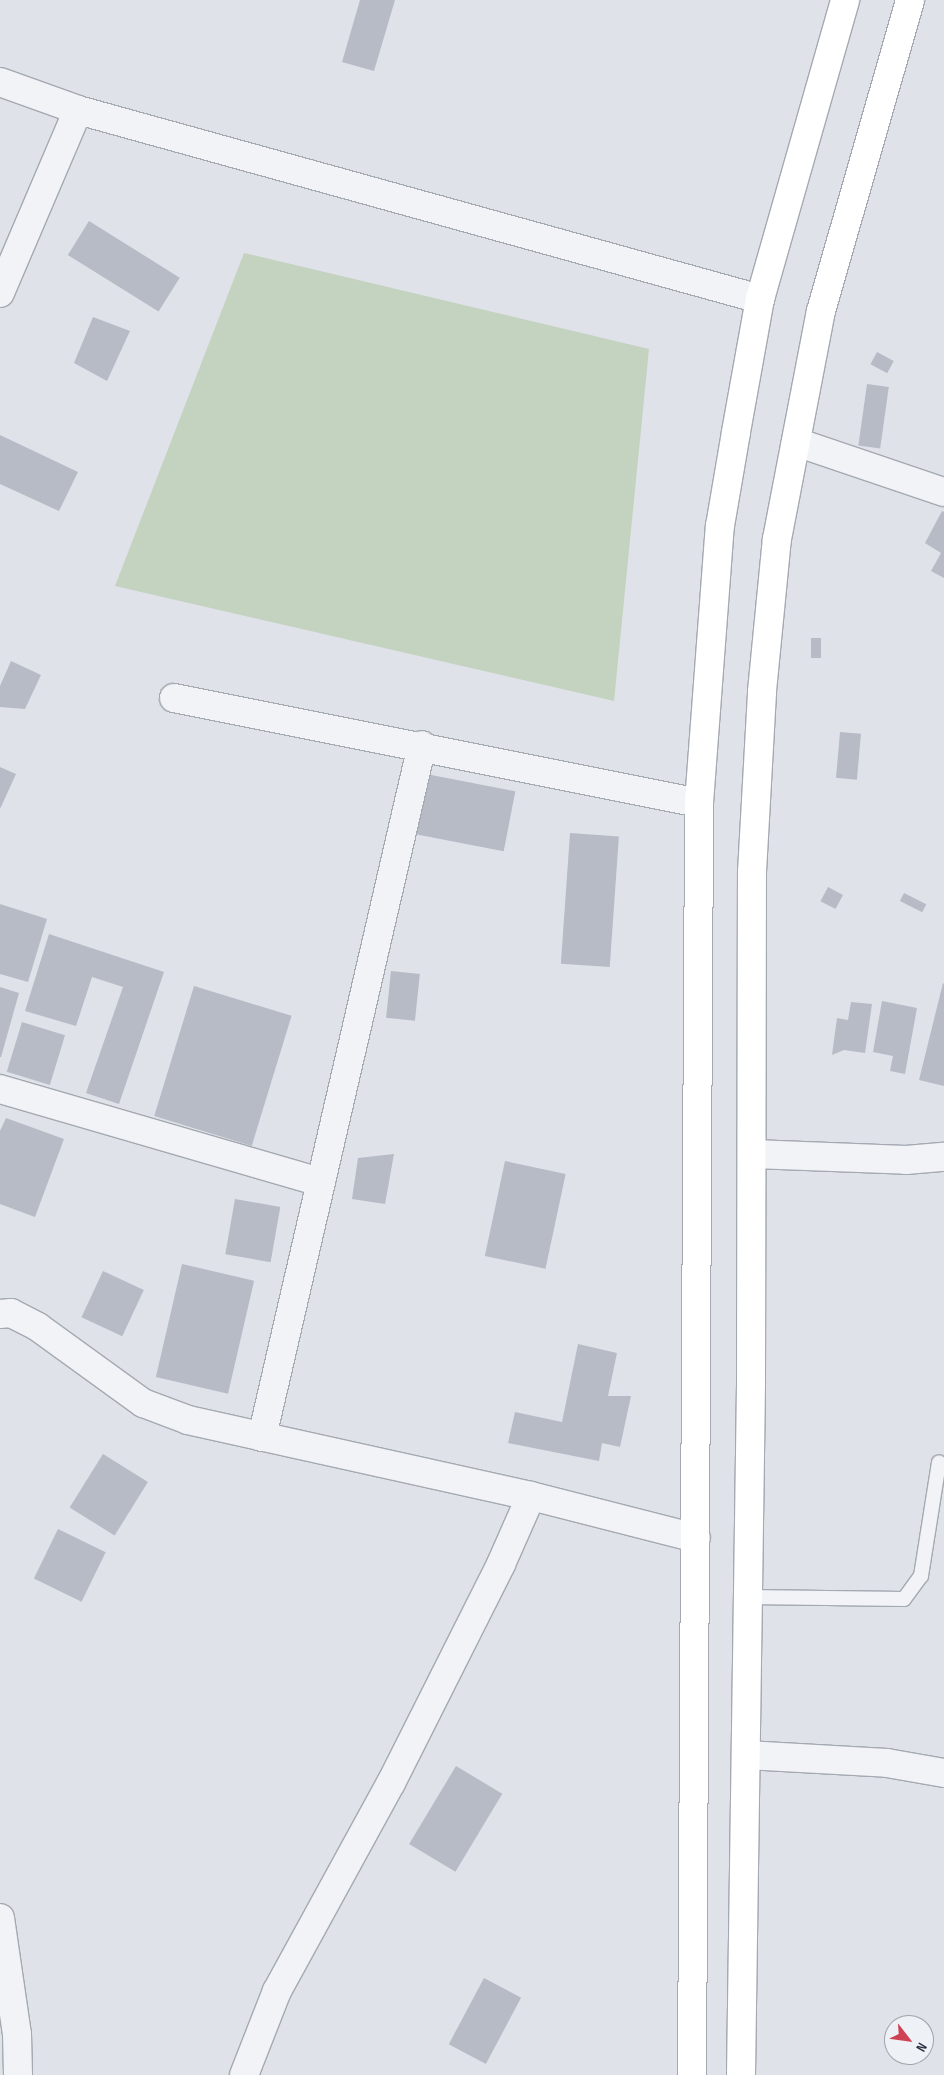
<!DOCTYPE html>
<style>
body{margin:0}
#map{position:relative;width:944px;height:2075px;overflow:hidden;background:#dfe2e8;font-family:"Sofia Sans Condensed",sans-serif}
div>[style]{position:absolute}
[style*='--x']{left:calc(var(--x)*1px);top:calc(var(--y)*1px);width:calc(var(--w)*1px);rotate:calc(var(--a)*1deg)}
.green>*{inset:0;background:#c4d2c0}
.building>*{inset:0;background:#b6bbc5;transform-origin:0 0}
.roads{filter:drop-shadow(1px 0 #a4a9b2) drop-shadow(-1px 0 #a4a9b2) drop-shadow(0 1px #a4a9b2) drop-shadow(0 -1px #a4a9b2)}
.service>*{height:14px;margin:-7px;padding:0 7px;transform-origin:7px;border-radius:7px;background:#f1f3f6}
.minor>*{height:28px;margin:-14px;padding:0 14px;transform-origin:14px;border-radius:14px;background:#f1f3f6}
.primary>*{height:28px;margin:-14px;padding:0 14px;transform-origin:14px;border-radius:14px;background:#fff}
span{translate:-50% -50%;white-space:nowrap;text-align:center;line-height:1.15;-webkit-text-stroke:4px #eef1f6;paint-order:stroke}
.north{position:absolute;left:884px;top:2015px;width:50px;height:50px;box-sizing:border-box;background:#eef1f6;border:1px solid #9fa4ad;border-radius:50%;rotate:120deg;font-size:14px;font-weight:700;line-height:20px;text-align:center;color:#28303f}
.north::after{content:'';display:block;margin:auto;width:18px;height:22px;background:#cf4255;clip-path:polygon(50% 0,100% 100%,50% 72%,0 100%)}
</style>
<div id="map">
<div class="green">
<div style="clip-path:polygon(244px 253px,649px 349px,614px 701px,115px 586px)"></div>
</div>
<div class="building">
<div style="clip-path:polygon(360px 0,395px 0,374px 71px,342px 62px)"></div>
<div style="left:89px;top:221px;width:107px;height:40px;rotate:32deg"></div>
<div style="clip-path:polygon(93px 317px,130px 331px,107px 381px,74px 363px)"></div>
<div style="left:877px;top:352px;width:19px;height:14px;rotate:28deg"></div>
<div style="left:867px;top:384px;width:22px;height:62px;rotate:8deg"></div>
<div style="clip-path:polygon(0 435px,78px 472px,59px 511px,0 484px)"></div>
<div style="clip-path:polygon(942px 511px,944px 512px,944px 578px,931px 571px,941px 553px,925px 543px)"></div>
<div style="left:811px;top:638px;width:10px;height:20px"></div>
<div style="clip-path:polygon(11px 661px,41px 675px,25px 709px,0 707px,0 686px)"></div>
<div style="left:840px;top:732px;width:21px;height:46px;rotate:5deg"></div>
<div style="clip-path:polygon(0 767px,16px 774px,0 809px)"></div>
<div style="left:426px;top:774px;width:91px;height:61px;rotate:11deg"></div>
<div style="left:570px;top:833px;width:49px;height:131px;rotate:4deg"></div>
<div style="left:828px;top:887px;width:17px;height:16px;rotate:28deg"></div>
<div style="left:904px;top:893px;width:25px;height:9px;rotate:27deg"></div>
<div style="clip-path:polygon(0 904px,47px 919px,28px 982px,0 974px)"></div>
<div style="clip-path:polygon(49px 934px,164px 972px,119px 1104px,86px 1093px,123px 987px,92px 977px,76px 1026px,25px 1011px)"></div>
<div style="left:391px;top:971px;width:29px;height:47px;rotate:6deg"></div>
<div style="clip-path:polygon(943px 983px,944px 984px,944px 1086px,919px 1080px)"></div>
<div style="left:194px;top:986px;width:102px;height:136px;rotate:17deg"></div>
<div style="clip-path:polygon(0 987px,19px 993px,1px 1057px,0 1057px)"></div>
<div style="clip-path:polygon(882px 1001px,917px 1008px,905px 1074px,890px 1071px,893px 1056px,873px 1052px)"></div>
<div style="clip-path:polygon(851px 1002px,872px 1004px,865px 1053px,844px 1050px,832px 1055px,837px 1018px,848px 1020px)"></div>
<div style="left:22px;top:1022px;width:45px;height:52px;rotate:17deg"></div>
<div style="clip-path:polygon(6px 1118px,64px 1139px,35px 1217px,0 1204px,0 1131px)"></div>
<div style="clip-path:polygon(394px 1154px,385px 1204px,352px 1199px,358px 1158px)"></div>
<div style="left:505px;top:1161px;width:62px;height:97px;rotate:12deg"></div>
<div style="left:235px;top:1199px;width:46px;height:56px;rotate:10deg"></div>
<div style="left:182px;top:1264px;width:74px;height:116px;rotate:13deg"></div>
<div style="left:103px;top:1271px;width:45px;height:51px;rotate:25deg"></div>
<div style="clip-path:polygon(578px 1344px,617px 1353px,608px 1396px,631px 1396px,620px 1447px,602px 1443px,599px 1461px,508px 1443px,515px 1412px,562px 1422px)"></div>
<div style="left:103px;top:1454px;width:53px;height:63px;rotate:32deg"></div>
<div style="left:58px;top:1529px;width:53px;height:55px;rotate:26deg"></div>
<div style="left:456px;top:1766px;width:54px;height:91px;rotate:31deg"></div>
<div style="left:484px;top:1978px;width:42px;height:75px;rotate:28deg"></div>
</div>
<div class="roads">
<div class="service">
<div style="--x:748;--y:1597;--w:156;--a:0.7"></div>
<div style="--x:904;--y:1599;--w:29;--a:-54"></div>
<div style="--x:921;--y:1576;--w:115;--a:-81"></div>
</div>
<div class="minor">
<div style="--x:0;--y:82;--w:83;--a:19.7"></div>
<div style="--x:78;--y:110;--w:199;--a:113.1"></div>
<div style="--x:78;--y:110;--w:708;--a:15.49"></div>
<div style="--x:796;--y:442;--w:156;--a:18.7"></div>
<div style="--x:174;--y:698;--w:535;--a:11.31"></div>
<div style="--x:0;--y:1089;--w:334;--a:16.2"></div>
<div style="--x:753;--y:1154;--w:153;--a:2.2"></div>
<div style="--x:906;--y:1160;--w:38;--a:-5"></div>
<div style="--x:0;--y:1314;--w:11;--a:-5"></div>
<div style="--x:11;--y:1313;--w:30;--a:27"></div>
<div style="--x:38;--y:1327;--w:130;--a:35.9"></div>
<div style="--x:143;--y:1403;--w:48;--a:20.7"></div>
<div style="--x:188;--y:1420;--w:351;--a:12.5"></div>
<div style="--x:531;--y:1496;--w:170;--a:14.3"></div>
<div style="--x:262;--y:1437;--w:710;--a:-76.98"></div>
<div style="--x:746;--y:1755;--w:141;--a:3.2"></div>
<div style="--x:887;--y:1763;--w:58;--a:10"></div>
<div style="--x:0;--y:1918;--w:117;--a:81.7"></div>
<div style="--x:17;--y:2034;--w:41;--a:88.6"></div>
<div style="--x:244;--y:2075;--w:90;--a:-68.6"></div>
<div style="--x:277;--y:1991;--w:237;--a:-61.3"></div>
<div style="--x:391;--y:1783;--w:245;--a:-63.3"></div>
<div style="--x:501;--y:1564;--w:74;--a:-66.2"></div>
</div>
<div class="primary">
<div style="--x:692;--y:2075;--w:1272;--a:-89.68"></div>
<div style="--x:699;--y:803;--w:278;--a:-85.7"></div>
<div style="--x:720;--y:526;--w:95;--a:-80.3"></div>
<div style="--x:736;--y:432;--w:135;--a:-79.8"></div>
<div style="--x:760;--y:299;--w:311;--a:-74.1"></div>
<div style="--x:741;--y:2075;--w:694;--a:-89.17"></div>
<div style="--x:751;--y:1381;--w:509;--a:-89.89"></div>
<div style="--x:752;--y:872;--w:181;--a:-86.8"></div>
<div style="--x:762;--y:691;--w:153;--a:-84.4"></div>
<div style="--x:777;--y:539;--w:232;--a:-79.1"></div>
<div style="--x:821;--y:311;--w:323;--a:-74"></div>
</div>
</div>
<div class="north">N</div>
</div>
